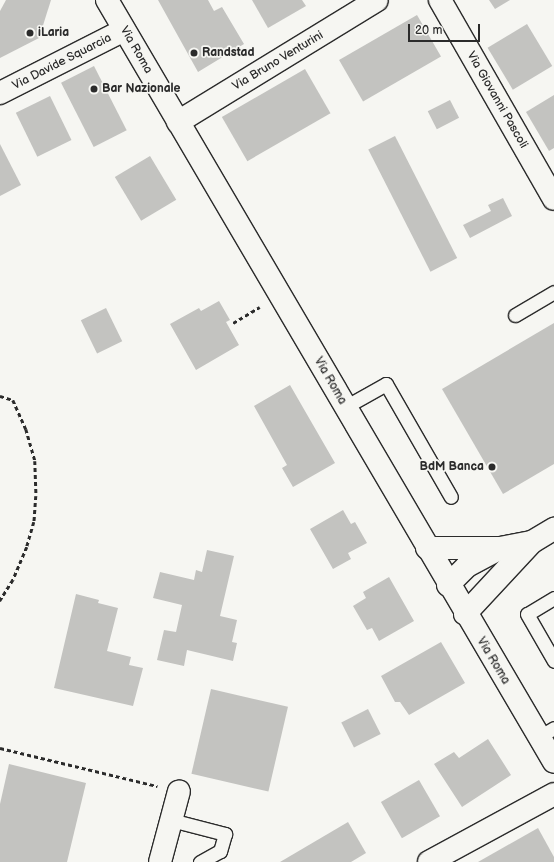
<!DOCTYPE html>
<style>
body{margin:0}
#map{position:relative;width:554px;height:862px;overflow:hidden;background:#f6f6f2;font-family:"Balsamiq Sans",sans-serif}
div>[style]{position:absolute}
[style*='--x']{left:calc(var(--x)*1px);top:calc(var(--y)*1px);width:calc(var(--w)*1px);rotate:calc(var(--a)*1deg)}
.building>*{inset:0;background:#c3c3c0;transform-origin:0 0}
.path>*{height:2.5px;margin-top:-1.25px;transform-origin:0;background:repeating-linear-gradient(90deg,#2b2b2b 0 4px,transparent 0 7px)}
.roads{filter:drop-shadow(1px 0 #2b2b2b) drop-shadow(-1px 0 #2b2b2b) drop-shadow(0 1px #2b2b2b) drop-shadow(0 -1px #2b2b2b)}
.lane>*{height:13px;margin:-6.5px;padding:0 6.5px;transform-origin:6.5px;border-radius:6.5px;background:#f6f6f2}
.street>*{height:22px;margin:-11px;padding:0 11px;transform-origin:11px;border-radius:11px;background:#f6f6f2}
.secondary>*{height:22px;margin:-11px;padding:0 11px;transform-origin:11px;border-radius:11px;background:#f6f6f2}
.dots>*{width:11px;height:11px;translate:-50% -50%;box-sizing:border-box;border:2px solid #f6f6f2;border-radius:50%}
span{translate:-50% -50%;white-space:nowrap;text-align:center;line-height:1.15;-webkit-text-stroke:3.5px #f6f6f2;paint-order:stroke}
.poi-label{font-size:12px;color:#2b2b2b;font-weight:700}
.left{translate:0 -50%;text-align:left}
.right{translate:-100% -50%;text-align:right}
.street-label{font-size:12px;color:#2b2b2b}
.scale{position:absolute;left:408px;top:24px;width:72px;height:18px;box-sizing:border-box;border:2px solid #2b2b2b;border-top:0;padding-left:5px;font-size:12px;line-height:14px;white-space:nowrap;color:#2b2b2b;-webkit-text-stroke:3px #f6f6f2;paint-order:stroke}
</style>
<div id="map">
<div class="building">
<div style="clip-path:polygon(6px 0,51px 0,39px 38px,0 58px,0 11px)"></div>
<div style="clip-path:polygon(158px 0,208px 0,214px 11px,222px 7px,244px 44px,198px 72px)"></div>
<div style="clip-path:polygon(252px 0,302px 0,306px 6px,268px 28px)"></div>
<div style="clip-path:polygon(489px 0,510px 0,495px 9px)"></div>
<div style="left:417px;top:15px;width:48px;height:90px;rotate:60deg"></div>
<div style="left:527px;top:24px;width:49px;height:46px;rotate:59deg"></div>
<div style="left:94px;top:66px;width:72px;height:37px;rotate:63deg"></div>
<div style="left:305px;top:69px;width:51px;height:96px;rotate:60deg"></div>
<div style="clip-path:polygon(554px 95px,554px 148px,549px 151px,526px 112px)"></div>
<div style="left:50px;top:96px;width:49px;height:38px;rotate:64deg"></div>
<div style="left:450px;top:100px;width:20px;height:25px;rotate:63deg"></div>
<div style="left:395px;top:136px;width:137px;height:30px;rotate:63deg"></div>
<div style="clip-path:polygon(0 144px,21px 185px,0 196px)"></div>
<div style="left:150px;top:156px;width:51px;height:41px;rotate:59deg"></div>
<div style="clip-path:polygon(503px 198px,512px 216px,470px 238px,463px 225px,491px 211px,488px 205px)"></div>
<div style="clip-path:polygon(219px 301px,230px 320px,226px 322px,239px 345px,196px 370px,170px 324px,199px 308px,201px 311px)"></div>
<div style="left:106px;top:308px;width:37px;height:28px;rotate:64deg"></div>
<div style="clip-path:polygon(554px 323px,554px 464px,503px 494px,442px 389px)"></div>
<div style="clip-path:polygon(290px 385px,335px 463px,293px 487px,282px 468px,287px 465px,254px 406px)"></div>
<div style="clip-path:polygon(343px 510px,351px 524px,355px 522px,367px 543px,348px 553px,351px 559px,333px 569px,310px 529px)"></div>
<div style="clip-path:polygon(207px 550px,234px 556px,220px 616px,237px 620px,232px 642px,237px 643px,233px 661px,187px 650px,184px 666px,157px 660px,164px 630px,176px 632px,182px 605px,153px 598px,160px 572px,194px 580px,196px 570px,202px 572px)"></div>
<div style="clip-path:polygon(389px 577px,414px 621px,379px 641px,372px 628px,367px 630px,353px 606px,366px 598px,363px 592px)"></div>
<div style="clip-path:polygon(76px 594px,99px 600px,98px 603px,118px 608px,107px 651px,131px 657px,129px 665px,143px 668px,133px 706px,54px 688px)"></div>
<div style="clip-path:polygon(441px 642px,465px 683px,409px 715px,400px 702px,395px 702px,381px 676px)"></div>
<div style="left:211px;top:689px;width:79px;height:87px;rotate:13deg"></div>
<div style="left:368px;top:709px;width:28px;height:30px;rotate:63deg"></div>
<div style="clip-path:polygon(488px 739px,511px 775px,462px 807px,434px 764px,454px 752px,459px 758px)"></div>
<div style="clip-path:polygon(9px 764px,86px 783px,67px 862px,0 862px,0 804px)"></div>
<div style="left:419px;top:780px;width:42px;height:44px;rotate:60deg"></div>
<div style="clip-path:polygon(348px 822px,366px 853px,351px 862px,280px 862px)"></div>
<div style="clip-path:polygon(538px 828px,554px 857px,554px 862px,478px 862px)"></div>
</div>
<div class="path">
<div style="--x:233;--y:323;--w:31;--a:-31"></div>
<div style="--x:0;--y:396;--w:14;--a:17"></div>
<div style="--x:13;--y:400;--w:32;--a:66"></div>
<div style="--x:26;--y:429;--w:33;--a:74"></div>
<div style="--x:35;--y:461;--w:35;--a:88"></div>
<div style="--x:36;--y:496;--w:26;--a:94"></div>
<div style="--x:34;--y:522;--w:26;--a:106"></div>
<div style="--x:27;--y:547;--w:36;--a:113"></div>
<div style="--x:13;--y:580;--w:25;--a:122"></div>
<div style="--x:0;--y:748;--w:162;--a:13.6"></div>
</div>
<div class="roads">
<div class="lane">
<div style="--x:515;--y:315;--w:45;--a:-30.5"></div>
<div style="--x:345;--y:407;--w:47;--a:-29.3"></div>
<div style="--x:386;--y:384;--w:130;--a:60.1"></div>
<div style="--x:554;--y:598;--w:31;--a:149"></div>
<div style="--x:527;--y:614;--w:54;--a:60.1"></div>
<div style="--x:539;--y:737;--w:17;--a:-31"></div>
<div style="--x:171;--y:820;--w:56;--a:14.5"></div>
<div style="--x:225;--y:834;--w:18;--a:106"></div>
<div style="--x:220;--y:851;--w:23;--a:151"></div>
</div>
<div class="street">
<div style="--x:440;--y:0;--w:229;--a:60.2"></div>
<div style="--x:0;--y:93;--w:139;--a:-26.9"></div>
<div style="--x:178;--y:122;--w:233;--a:-31.5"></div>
<div style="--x:427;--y:548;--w:73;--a:0"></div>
<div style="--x:500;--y:548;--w:33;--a:-11"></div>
<div style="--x:448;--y:585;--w:27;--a:-45"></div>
<div style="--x:467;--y:566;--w:34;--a:-28"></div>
<div style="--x:465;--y:614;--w:98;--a:-47.1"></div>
<div style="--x:532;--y:542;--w:26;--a:-31"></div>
<div style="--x:160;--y:862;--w:73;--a:-75"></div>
<div style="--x:429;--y:862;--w:142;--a:-28.5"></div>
</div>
<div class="secondary">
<div style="--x:107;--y:0;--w:883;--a:59.6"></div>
</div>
</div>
<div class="dots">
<div style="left:30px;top:33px;background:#2b2b2b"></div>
<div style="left:194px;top:53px;background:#2b2b2b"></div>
<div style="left:94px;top:89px;background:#2b2b2b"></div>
<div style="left:492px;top:467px;background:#2b2b2b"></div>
</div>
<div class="poi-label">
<span class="left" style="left:38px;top:33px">iLaria</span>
<span class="left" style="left:202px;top:53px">Randstad</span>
<span class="left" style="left:102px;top:89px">Bar Nazionale</span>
<span class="right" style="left:484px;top:467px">BdM Banca</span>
</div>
<div class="street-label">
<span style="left:136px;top:50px;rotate:60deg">Via Roma</span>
<span style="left:278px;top:61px;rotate:-31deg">Via Bruno Venturini</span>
<span style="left:62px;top:62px;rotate:-27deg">Via Davide Squarcia</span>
<span style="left:497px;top:100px;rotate:60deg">Via Giovanni Pascoli</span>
<span style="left:330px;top:381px;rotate:60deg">Via Roma</span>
<span style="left:493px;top:661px;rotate:59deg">Via Roma</span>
</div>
<div class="scale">20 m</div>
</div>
